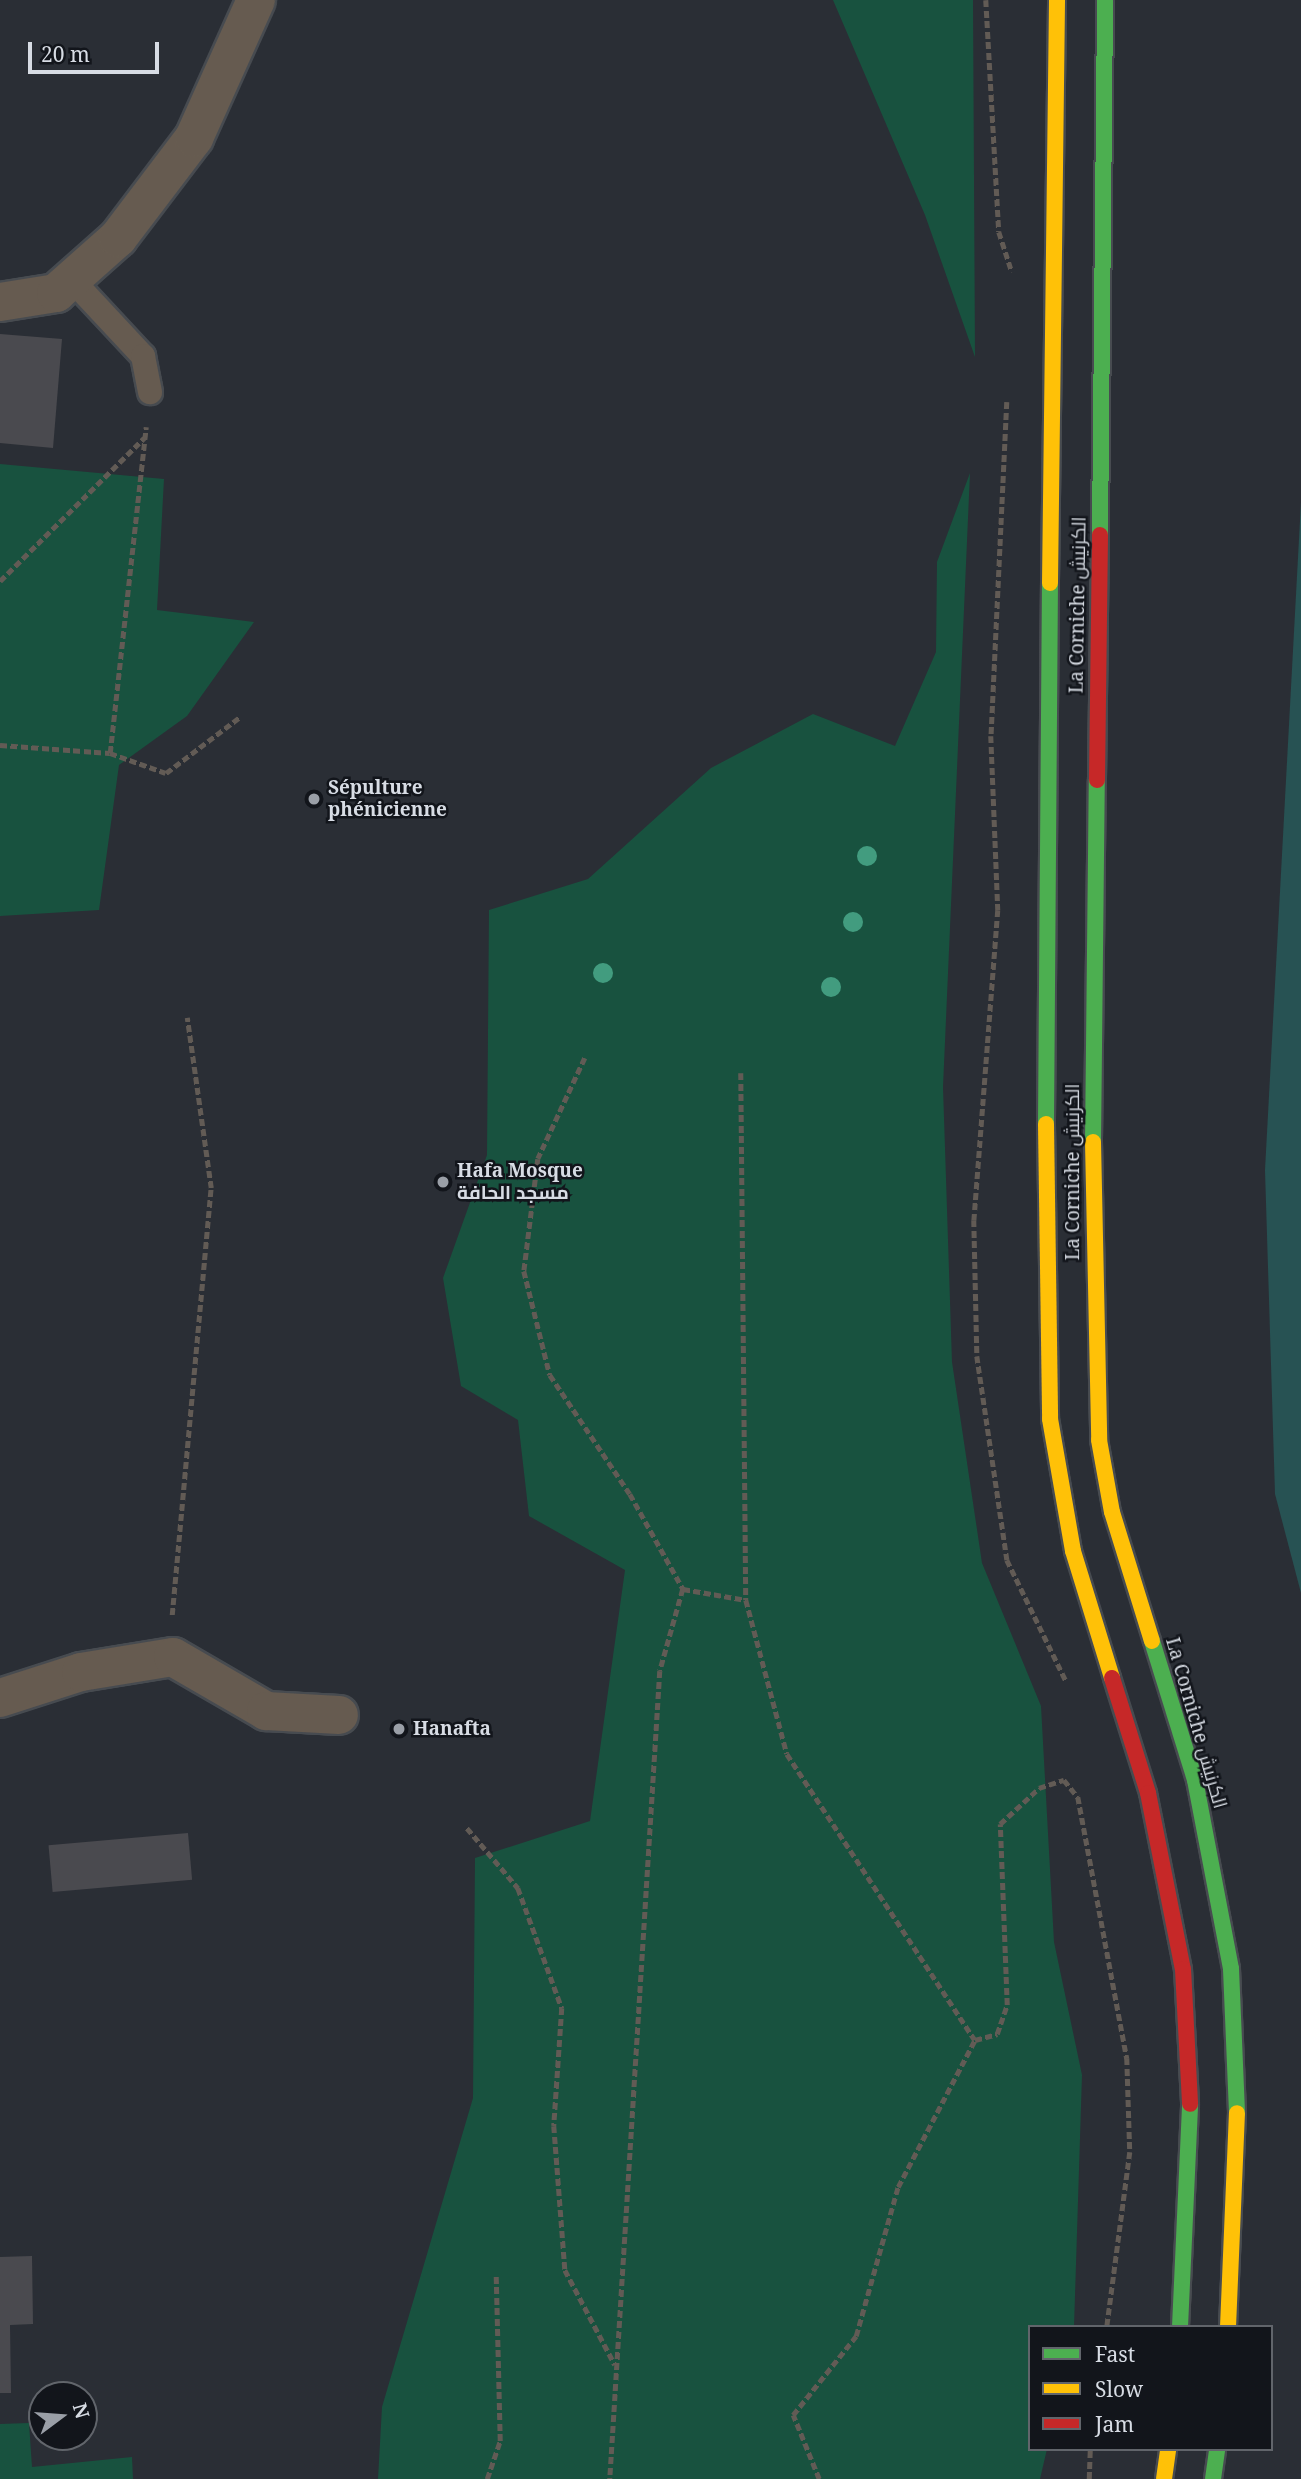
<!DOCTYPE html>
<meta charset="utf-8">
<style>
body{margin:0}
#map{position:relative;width:1301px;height:2479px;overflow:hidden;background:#2a2e35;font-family:"Noto Serif",Cairo,serif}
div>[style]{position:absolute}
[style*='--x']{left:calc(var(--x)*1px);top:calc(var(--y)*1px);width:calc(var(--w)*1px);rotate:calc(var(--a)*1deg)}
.green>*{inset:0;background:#18523f}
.water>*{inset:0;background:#275253}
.building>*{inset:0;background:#4a4a4f;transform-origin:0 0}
.path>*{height:4.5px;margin-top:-2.25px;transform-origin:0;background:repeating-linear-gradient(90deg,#625b55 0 7px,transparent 0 10.5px)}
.roads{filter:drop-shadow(2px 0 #474b50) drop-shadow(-2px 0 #474b50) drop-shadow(0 2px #474b50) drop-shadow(0 -2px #474b50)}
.lane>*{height:24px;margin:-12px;padding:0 12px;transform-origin:12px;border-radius:12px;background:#665b50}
.street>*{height:38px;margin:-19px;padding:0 19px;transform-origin:19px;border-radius:19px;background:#665b50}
.fast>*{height:16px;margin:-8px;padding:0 8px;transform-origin:8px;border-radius:8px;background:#4caf50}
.slow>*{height:16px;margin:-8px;padding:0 8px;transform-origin:8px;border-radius:8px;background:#ffc107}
.jam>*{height:16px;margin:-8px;padding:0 8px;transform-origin:8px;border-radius:8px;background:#c62828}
.trees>*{width:20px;height:20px;margin:-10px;border-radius:50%;background:#429c7f}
.dots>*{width:19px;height:19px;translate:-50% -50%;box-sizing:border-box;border:4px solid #12151b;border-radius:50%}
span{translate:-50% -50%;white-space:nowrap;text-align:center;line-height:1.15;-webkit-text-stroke:5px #12151b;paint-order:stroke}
.street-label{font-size:19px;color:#d7dce4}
.poi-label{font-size:19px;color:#d7dce4;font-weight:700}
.left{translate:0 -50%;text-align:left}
.legend{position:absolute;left:1028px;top:2325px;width:245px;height:126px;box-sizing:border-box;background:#12151b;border:2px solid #61656b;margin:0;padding:9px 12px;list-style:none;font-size:21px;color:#d7dce4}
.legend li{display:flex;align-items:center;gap:14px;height:35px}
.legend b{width:35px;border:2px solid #61656b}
.north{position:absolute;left:28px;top:2381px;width:70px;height:70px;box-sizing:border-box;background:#12151b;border:2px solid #61656b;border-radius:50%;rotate:74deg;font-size:19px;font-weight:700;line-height:28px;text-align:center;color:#d7dce4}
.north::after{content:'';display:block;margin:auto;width:24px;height:32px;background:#9a9fa7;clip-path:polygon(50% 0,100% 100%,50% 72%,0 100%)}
.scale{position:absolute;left:28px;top:42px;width:131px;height:32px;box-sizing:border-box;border:4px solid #d7dce4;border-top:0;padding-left:9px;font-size:21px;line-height:24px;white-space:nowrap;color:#d7dce4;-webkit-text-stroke:5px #12151b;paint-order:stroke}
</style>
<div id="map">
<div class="green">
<div style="clip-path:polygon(833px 0,973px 0,975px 357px,925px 215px)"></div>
<div style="clip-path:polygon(0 464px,164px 479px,157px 610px,254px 622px,187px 716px,119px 765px,99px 910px,0 916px)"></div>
<div style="clip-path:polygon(970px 473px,943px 1087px,952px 1362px,982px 1563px,1041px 1706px,1054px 1942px,1082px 2075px,1074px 2327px,1030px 2327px,1030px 2449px,1047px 2449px,1040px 2479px,378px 2479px,382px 2407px,473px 2098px,475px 1858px,590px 1821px,625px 1570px,529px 1516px,518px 1420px,461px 1386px,443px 1278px,487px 1155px,489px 910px,588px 879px,711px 768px,813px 714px,895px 746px,936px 652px,937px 562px)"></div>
<div style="clip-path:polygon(29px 2423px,32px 2467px,132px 2457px,133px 2479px,0 2479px,0 2424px)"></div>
</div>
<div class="water">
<div style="clip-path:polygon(1301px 502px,1301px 1593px,1275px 1494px,1265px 1170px)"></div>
</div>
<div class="building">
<div style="clip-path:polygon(0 334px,62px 339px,53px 448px,0 443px)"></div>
<div style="left:188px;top:1833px;width:47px;height:140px;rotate:85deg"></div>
<div style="clip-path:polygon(32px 2256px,33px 2324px,10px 2325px,11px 2393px,0 2393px,0 2257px)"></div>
</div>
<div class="path">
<div style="--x:986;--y:0;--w:232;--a:86.8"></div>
<div style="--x:999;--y:232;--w:42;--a:72"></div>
<div style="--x:1007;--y:402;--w:334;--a:92.7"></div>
<div style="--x:991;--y:736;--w:174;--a:87.7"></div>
<div style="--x:998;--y:910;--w:311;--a:94.4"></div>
<div style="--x:974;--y:1220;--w:136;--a:88.7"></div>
<div style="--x:977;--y:1356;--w:206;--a:81.6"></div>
<div style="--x:1007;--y:1560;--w:135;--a:64"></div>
<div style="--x:0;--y:581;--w:203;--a:-44.8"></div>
<div style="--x:0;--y:745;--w:110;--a:4.2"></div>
<div style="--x:110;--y:753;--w:59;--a:19.7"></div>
<div style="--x:166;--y:773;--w:93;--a:-37.1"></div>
<div style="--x:110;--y:753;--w:328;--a:-83.7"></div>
<div style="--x:585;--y:1058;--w:111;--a:115"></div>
<div style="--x:538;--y:1159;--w:113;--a:97.1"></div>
<div style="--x:524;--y:1271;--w:107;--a:76"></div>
<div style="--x:550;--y:1375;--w:143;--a:56.1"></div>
<div style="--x:630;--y:1494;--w:109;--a:60.8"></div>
<div style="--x:683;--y:1589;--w:85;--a:105.7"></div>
<div style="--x:660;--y:1671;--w:810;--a:93.54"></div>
<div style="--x:741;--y:1073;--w:527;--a:89.46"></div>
<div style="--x:683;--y:1589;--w:64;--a:9.9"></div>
<div style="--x:746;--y:1600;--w:159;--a:75.1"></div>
<div style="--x:787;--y:1754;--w:342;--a:56.7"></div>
<div style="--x:975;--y:2040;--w:23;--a:-15"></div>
<div style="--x:997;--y:2034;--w:31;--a:-71"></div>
<div style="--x:1007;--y:2005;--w:181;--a:-92.2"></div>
<div style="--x:1000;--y:1824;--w:53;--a:-42.7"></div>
<div style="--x:1039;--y:1788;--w:26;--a:-18"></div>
<div style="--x:1064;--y:1780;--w:22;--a:51"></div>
<div style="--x:1078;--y:1797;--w:266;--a:79.4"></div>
<div style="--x:1127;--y:2058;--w:94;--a:88.2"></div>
<div style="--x:1130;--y:2152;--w:177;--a:97.5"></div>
<div style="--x:172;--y:1615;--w:429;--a:-84.8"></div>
<div style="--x:211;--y:1188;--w:172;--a:-98"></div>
<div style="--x:467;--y:1828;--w:79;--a:49.6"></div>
<div style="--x:518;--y:1888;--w:128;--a:69.9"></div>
<div style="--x:562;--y:2008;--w:118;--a:93.9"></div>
<div style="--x:554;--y:2126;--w:144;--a:85.6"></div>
<div style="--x:565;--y:2270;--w:107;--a:62.2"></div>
<div style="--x:487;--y:2479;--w:40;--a:-71.1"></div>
<div style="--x:500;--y:2441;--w:165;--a:-91.4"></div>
<div style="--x:819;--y:2479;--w:69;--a:-112.1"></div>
<div style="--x:793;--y:2415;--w:101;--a:-51.4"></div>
<div style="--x:856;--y:2336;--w:155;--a:-74.3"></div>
<div style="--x:898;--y:2187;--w:166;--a:-62.4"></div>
<div style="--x:1089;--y:2479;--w:30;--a:-88"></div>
</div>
<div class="roads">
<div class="lane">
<div style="--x:73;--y:281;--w:103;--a:47"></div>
<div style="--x:143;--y:356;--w:37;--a:79"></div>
</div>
<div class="street">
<div style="--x:0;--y:302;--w:57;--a:-9.1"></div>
<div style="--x:56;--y:293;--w:83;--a:-41.6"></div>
<div style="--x:118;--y:238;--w:126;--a:-52.8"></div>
<div style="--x:194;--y:138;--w:151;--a:-65.8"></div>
<div style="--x:0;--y:1698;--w:85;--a:-17.8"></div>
<div style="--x:81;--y:1672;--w:93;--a:-9.3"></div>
<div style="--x:173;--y:1657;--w:108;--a:30.1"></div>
<div style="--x:266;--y:1711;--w:73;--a:3.1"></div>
</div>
<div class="fast">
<div style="--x:1100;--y:535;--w:535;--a:-89.46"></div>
<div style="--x:1046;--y:1124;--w:541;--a:-89.58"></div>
<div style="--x:1093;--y:1142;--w:362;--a:-89.4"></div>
<div style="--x:1152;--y:1641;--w:145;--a:72.8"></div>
<div style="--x:1195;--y:1780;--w:192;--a:79.2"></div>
<div style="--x:1231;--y:1969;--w:144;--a:87.6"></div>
<div style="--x:1180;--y:2327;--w:223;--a:-87.4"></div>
<div style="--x:1213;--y:2479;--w:30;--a:-82"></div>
</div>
<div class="slow">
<div style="--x:1050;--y:583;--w:583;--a:-89.31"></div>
<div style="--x:1046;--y:1124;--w:295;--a:89.2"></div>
<div style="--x:1050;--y:1419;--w:134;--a:80.1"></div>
<div style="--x:1073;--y:1551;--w:133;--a:72.9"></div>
<div style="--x:1093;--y:1142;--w:298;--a:88.8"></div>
<div style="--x:1099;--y:1440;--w:73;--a:79.8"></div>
<div style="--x:1112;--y:1512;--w:135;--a:72.8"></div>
<div style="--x:1228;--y:2327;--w:214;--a:-87.6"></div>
<div style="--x:1164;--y:2479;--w:30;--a:-82"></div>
</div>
<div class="jam">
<div style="--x:1097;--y:780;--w:245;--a:-89.3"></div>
<div style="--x:1112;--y:1678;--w:121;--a:72.6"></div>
<div style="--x:1148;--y:1793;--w:179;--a:78.8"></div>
<div style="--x:1183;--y:1969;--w:135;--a:87"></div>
</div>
</div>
<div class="trees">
<div style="left:867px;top:856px"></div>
<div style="left:853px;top:922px"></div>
<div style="left:603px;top:973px"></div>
<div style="left:831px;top:987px"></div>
</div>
<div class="dots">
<div style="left:314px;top:799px;background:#9a9fa7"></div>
<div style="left:443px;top:1182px;background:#9a9fa7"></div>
<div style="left:399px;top:1729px;background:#9a9fa7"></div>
</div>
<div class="street-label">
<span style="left:1078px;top:605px;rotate:-89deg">La Corniche الكرنيش</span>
<span style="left:1073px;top:1172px;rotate:-90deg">La Corniche الكرنيش</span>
<span style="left:1196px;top:1723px;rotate:74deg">La Corniche الكرنيش</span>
</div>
<div class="poi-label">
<span class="left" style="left:328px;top:799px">Sépulture<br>phénicienne</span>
<span class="left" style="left:457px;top:1182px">Hafa Mosque<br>مسجد الحافة</span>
<span class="left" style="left:413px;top:1729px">Hanafta</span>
</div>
<ul class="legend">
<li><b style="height:9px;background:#4caf50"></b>Fast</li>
<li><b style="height:9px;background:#ffc107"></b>Slow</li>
<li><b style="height:9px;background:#c62828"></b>Jam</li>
</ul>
<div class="north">N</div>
<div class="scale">20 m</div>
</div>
